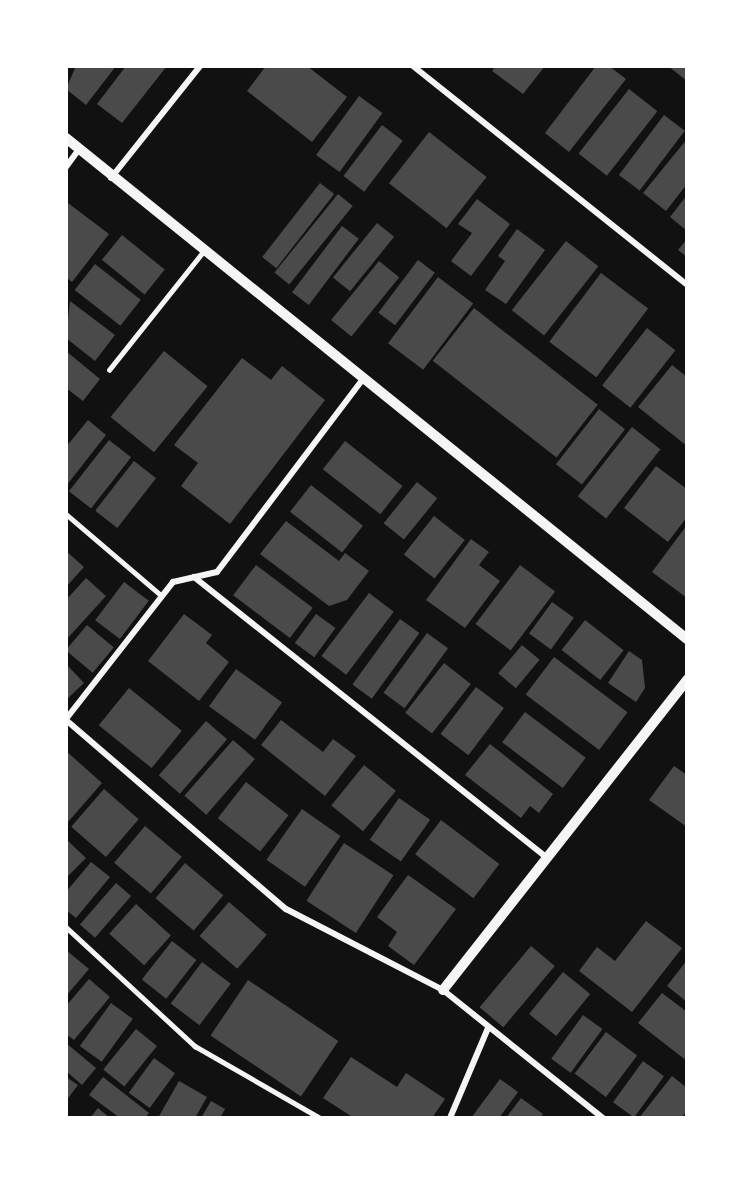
<!DOCTYPE html>
<style>
body{margin:0}
#map{position:relative;width:753px;height:1184px;overflow:hidden;background:#111;font-family:"Work Sans",sans-serif}
div>[style]{position:absolute}
[style*='--x']{left:calc(var(--x)*1px);top:calc(var(--y)*1px);width:calc(var(--w)*1px);rotate:calc(var(--a)*1deg)}
.building>*{inset:0;background:#4a4a4a;transform-origin:0 0}
.service>*{height:4.5px;margin:-2.25px;padding:0 2.25px;transform-origin:2.25px;border-radius:2.25px;background:#f5f5f5}
.minor>*{height:6px;margin:-3px;padding:0 3px;transform-origin:3px;border-radius:3px;background:#f5f5f5}
.tertiary>*{height:10px;margin:-5px;padding:0 5px;transform-origin:5px;border-radius:5px;background:#f5f5f5}
span{translate:-50% -50%;white-space:nowrap;text-align:center;line-height:1.15;-webkit-text-stroke:4.5px #fff;paint-order:stroke}
.frame{position:absolute;inset:0;border:68px solid #fff;pointer-events:none}
</style>
<div id="map">
<div class="building">
<div style="clip-path:polygon(76px 66px,116px 66px,86px 105px,66px 89px)"></div>
<div style="clip-path:polygon(126px 66px,167px 66px,122px 123px,97px 104px)"></div>
<div style="clip-path:polygon(266px 66px,307px 66px,347px 97px,312px 142px,247px 91px)"></div>
<div style="clip-path:polygon(496px 66px,545px 66px,523px 94px,492px 71px)"></div>
<div style="clip-path:polygon(596px 66px,609px 66px,626px 79px,569px 152px,545px 133px)"></div>
<div style="clip-path:polygon(668px 66px,687px 66px,687px 81px)"></div>
<div style="left:629px;top:89px;width:36px;height:82px;rotate:38deg"></div>
<div style="left:359px;top:96px;width:29px;height:73px;rotate:36deg"></div>
<div style="left:664px;top:115px;width:26px;height:75px;rotate:37deg"></div>
<div style="left:382px;top:125px;width:26px;height:64px;rotate:37deg"></div>
<div style="left:429px;top:132px;width:73px;height:65px;rotate:38deg"></div>
<div style="clip-path:polygon(687px 139px,687px 184px,666px 211px,643px 193px)"></div>
<div style="left:320px;top:183px;width:18px;height:94px;rotate:38deg"></div>
<div style="left:338px;top:194px;width:19px;height:101px;rotate:39deg"></div>
<div style="clip-path:polygon(687px 195px,687px 228px,686px 230px,670px 217px)"></div>
<div style="clip-path:polygon(477px 199px,510px 224px,471px 276px,451px 261px,472px 233px,458px 224px)"></div>
<div style="clip-path:polygon(68px 203px,109px 234px,72px 282px,66px 277px)"></div>
<div style="left:377px;top:223px;width:22px;height:70px;rotate:39deg"></div>
<div style="left:342px;top:226px;width:21px;height:83px;rotate:37deg"></div>
<div style="clip-path:polygon(517px 229px,545px 250px,506px 304px,485px 290px,505px 261px,498px 256px)"></div>
<div style="left:122px;top:235px;width:55px;height:32px;rotate:39deg"></div>
<div style="clip-path:polygon(687px 239px,687px 257px,678px 250px)"></div>
<div style="left:566px;top:241px;width:41px;height:88px;rotate:38deg"></div>
<div style="left:418px;top:260px;width:21px;height:66px;rotate:37deg"></div>
<div style="left:379px;top:261px;width:26px;height:76px;rotate:39deg"></div>
<div style="left:95px;top:264px;width:58px;height:33px;rotate:38deg"></div>
<div style="left:601px;top:273px;width:59px;height:86px;rotate:37deg"></div>
<div style="left:438px;top:277px;width:44px;height:83px;rotate:37deg"></div>
<div style="clip-path:polygon(70px 301px,115px 335px,95px 361px,66px 338px)"></div>
<div style="left:474px;top:308px;width:157px;height:67px;rotate:38deg"></div>
<div style="left:647px;top:328px;width:36px;height:73px;rotate:38deg"></div>
<div style="clip-path:polygon(66px 351px,100px 379px,83px 401px,66px 388px)"></div>
<div style="left:164px;top:351px;width:56px;height:85px;rotate:39deg"></div>
<div style="clip-path:polygon(242px 358px,271px 380px,282px 366px,325px 400px,230px 524px,181px 486px,198px 463px,174px 445px)"></div>
<div style="clip-path:polygon(672px 365px,687px 377px,687px 446px,638px 407px)"></div>
<div style="left:599px;top:409px;width:33px;height:70px;rotate:38deg"></div>
<div style="clip-path:polygon(88px 420px,106px 435px,66px 486px,66px 447px)"></div>
<div style="left:632px;top:427px;width:36px;height:88px;rotate:38deg"></div>
<div style="left:109px;top:440px;width:28px;height:65px;rotate:38deg"></div>
<div style="left:345px;top:441px;width:73px;height:36px;rotate:38deg"></div>
<div style="left:134px;top:461px;width:28px;height:63px;rotate:38deg"></div>
<div style="clip-path:polygon(656px 466px,687px 489px,687px 517px,668px 542px,624px 508px)"></div>
<div style="left:417px;top:482px;width:26px;height:53px;rotate:39deg"></div>
<div style="left:311px;top:485px;width:66px;height:34px;rotate:38deg"></div>
<div style="left:434px;top:516px;width:39px;height:49px;rotate:38deg"></div>
<div style="clip-path:polygon(286px 521px,339px 561px,345px 553px,369px 571px,347px 600px,329px 606px,260px 554px)"></div>
<div style="clip-path:polygon(687px 525px,687px 598px,652px 572px)"></div>
<div style="clip-path:polygon(471px 539px,489px 552px,479px 565px,500px 581px,465px 628px,426px 600px)"></div>
<div style="clip-path:polygon(66px 551px,84px 567px,66px 587px)"></div>
<div style="left:256px;top:565px;width:71px;height:38px;rotate:37deg"></div>
<div style="left:520px;top:565px;width:44px;height:74px;rotate:37deg"></div>
<div style="clip-path:polygon(86px 578px,106px 596px,66px 640px,66px 600px)"></div>
<div style="left:124px;top:582px;width:31px;height:48px;rotate:37deg"></div>
<div style="left:369px;top:593px;width:31px;height:79px;rotate:37deg"></div>
<div style="left:552px;top:602px;width:27px;height:39px;rotate:36deg"></div>
<div style="clip-path:polygon(184px 614px,212px 635px,206px 643px,229px 662px,199px 701px,148px 661px)"></div>
<div style="left:316px;top:614px;width:24px;height:36px;rotate:36deg"></div>
<div style="left:400px;top:619px;width:24px;height:81px;rotate:36deg"></div>
<div style="left:585px;top:620px;width:49px;height:38px;rotate:38deg"></div>
<div style="left:87px;top:625px;width:35px;height:33px;rotate:40deg"></div>
<div style="left:427px;top:633px;width:26px;height:74px;rotate:36deg"></div>
<div style="left:522px;top:645px;width:23px;height:37px;rotate:40deg"></div>
<div style="clip-path:polygon(629px 651px,642px 660px,645px 688px,636px 702px,608px 683px)"></div>
<div style="left:554px;top:657px;width:92px;height:47px;rotate:37deg"></div>
<div style="left:444px;top:663px;width:34px;height:63px;rotate:38deg"></div>
<div style="clip-path:polygon(66px 664px,84px 683px,66px 700px)"></div>
<div style="left:236px;top:669px;width:57px;height:46px;rotate:36deg"></div>
<div style="left:476px;top:687px;width:35px;height:59px;rotate:37deg"></div>
<div style="left:129px;top:688px;width:68px;height:48px;rotate:39deg"></div>
<div style="left:525px;top:712px;width:76px;height:38px;rotate:37deg"></div>
<div style="clip-path:polygon(281px 720px,323px 752px,333px 739px,356px 756px,325px 796px,261px 745px)"></div>
<div style="left:206px;top:721px;width:28px;height:72px;rotate:41deg"></div>
<div style="left:233px;top:740px;width:29px;height:74px;rotate:41deg"></div>
<div style="clip-path:polygon(490px 744px,553px 794px,539px 813px,530px 806px,521px 818px,465px 775px)"></div>
<div style="clip-path:polygon(66px 751px,102px 783px,68px 822px,66px 820px)"></div>
<div style="left:364px;top:765px;width:41px;height:52px;rotate:39deg"></div>
<div style="clip-path:polygon(674px 766px,687px 775px,687px 827px,649px 800px)"></div>
<div style="left:246px;top:782px;width:54px;height:46px;rotate:38deg"></div>
<div style="left:104px;top:789px;width:46px;height:50px;rotate:41deg"></div>
<div style="left:399px;top:798px;width:38px;height:51px;rotate:35deg"></div>
<div style="left:302px;top:809px;width:47px;height:62px;rotate:35deg"></div>
<div style="left:441px;top:820px;width:73px;height:43px;rotate:37deg"></div>
<div style="left:145px;top:826px;width:48px;height:48px;rotate:40deg"></div>
<div style="clip-path:polygon(66px 839px,86px 858px,66px 878px)"></div>
<div style="left:344px;top:843px;width:59px;height:69px;rotate:33deg"></div>
<div style="clip-path:polygon(91px 862px,110px 877px,76px 918px,66px 910px,66px 892px)"></div>
<div style="left:185px;top:863px;width:50px;height:46px;rotate:40deg"></div>
<div style="clip-path:polygon(408px 875px,456px 909px,414px 965px,388px 946px,397px 932px,377px 917px)"></div>
<div style="left:116px;top:883px;width:20px;height:55px;rotate:41deg"></div>
<div style="left:229px;top:902px;width:50px;height:45px;rotate:41deg"></div>
<div style="left:136px;top:904px;width:47px;height:40px;rotate:42deg"></div>
<div style="clip-path:polygon(646px 921px,682px 948px,632px 1012px,579px 971px,597px 947px,615px 961px)"></div>
<div style="left:172px;top:941px;width:31px;height:49px;rotate:38deg"></div>
<div style="left:531px;top:946px;width:31px;height:80px;rotate:40deg"></div>
<div style="clip-path:polygon(66px 950px,89px 969px,66px 996px)"></div>
<div style="clip-path:polygon(687px 960px,687px 1002px,667px 986px)"></div>
<div style="left:202px;top:962px;width:36px;height:52px;rotate:37deg"></div>
<div style="left:563px;top:972px;width:35px;height:54px;rotate:39deg"></div>
<div style="clip-path:polygon(89px 979px,110px 997px,74px 1040px,66px 1034px,66px 1006px)"></div>
<div style="left:248px;top:980px;width:109px;height:67px;rotate:34deg"></div>
<div style="clip-path:polygon(662px 993px,687px 1012px,687px 1061px,638px 1023px)"></div>
<div style="left:111px;top:1003px;width:27px;height:53px;rotate:36deg"></div>
<div style="left:583px;top:1015px;width:24px;height:54px;rotate:36deg"></div>
<div style="left:136px;top:1029px;width:27px;height:52px;rotate:39deg"></div>
<div style="left:606px;top:1032px;width:39px;height:52px;rotate:37deg"></div>
<div style="clip-path:polygon(66px 1043px,96px 1068px,82px 1085px,66px 1071px)"></div>
<div style="clip-path:polygon(351px 1057px,397px 1087px,406px 1073px,445px 1099px,432px 1118px,354px 1118px,323px 1098px)"></div>
<div style="left:154px;top:1058px;width:26px;height:43px;rotate:36deg"></div>
<div style="left:643px;top:1061px;width:26px;height:51px;rotate:36deg"></div>
<div style="clip-path:polygon(672px 1076px,687px 1088px,687px 1111px,681px 1118px,639px 1118px)"></div>
<div style="clip-path:polygon(66px 1077px,78px 1085px,66px 1101px)"></div>
<div style="clip-path:polygon(103px 1077px,149px 1113px,145px 1118px,120px 1118px,89px 1095px)"></div>
<div style="clip-path:polygon(500px 1079px,518px 1092px,499px 1118px,471px 1118px)"></div>
<div style="clip-path:polygon(179px 1081px,207px 1097px,195px 1118px,158px 1118px)"></div>
<div style="clip-path:polygon(521px 1098px,543px 1114px,540px 1118px,506px 1118px)"></div>
<div style="clip-path:polygon(211px 1101px,225px 1109px,220px 1118px,201px 1118px)"></div>
<div style="clip-path:polygon(98px 1108px,110px 1118px,90px 1118px)"></div>
</div>
<div class="service">
<div style="--x:109;--y:370;--w:149;--a:-51.5"></div>
<div style="--x:66;--y:514;--w:125;--a:40.5"></div>
<div style="--x:66;--y:927;--w:176;--a:42.7"></div>
<div style="--x:195;--y:1046;--w:144;--a:29.9"></div>
</div>
<div class="minor">
<div style="--x:413;--y:66;--w:351;--a:38.6"></div>
<div style="--x:66;--y:167;--w:22;--a:-54"></div>
<div style="--x:111;--y:178;--w:143;--a:-51.5"></div>
<div style="--x:194;--y:577;--w:450;--a:38.5"></div>
<div style="--x:66;--y:719;--w:174;--a:-52"></div>
<div style="--x:173;--y:582;--w:45;--a:-12.8"></div>
<div style="--x:217;--y:572;--w:242;--a:-52.9"></div>
<div style="--x:66;--y:720;--w:290;--a:40.7"></div>
<div style="--x:286;--y:909;--w:177;--a:27.3"></div>
<div style="--x:443;--y:990;--w:205;--a:38.7"></div>
<div style="--x:450;--y:1118;--w:98;--a:-67.1"></div>
</div>
<div class="tertiary">
<div style="--x:66;--y:138;--w:798;--a:38.9"></div>
<div style="--x:443;--y:990;--w:395;--a:-51.8"></div>
</div>
<div class="frame"></div>
</div>
